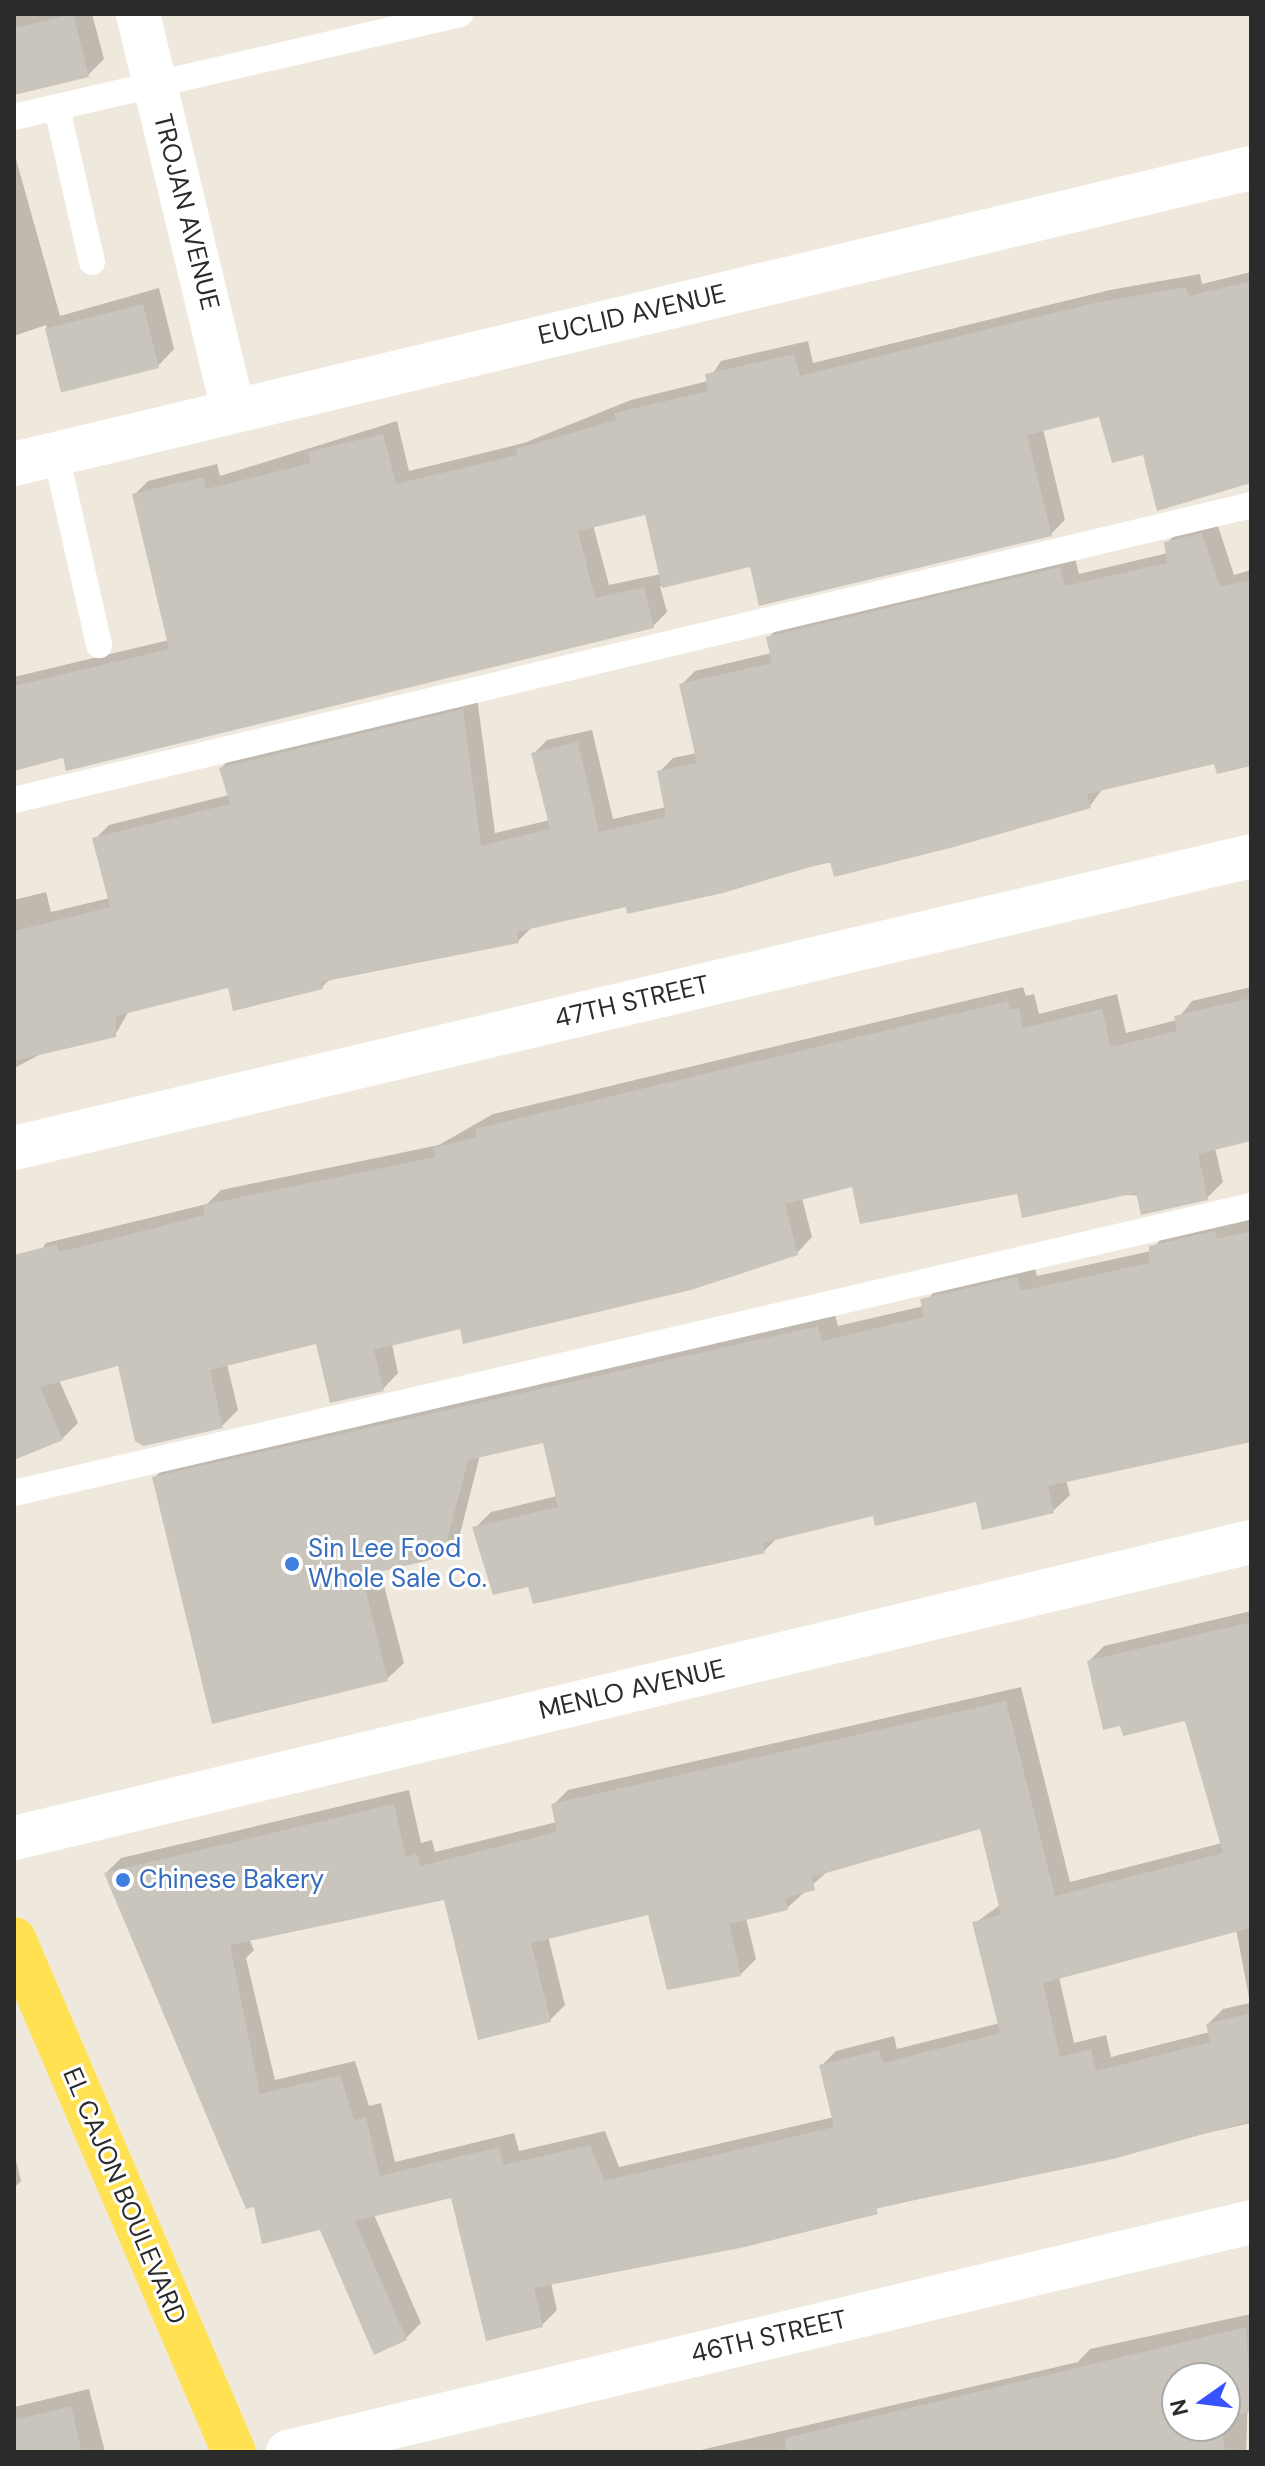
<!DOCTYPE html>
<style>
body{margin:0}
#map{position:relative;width:1265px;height:2466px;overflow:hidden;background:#efe8dc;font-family:"DM Sans",sans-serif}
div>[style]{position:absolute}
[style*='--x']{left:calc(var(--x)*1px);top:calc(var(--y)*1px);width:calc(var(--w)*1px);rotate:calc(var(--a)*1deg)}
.shadow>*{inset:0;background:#0003}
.building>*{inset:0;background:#cac5bc;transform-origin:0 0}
.service>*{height:26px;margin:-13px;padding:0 13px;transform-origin:13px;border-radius:13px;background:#fff}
.minor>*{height:44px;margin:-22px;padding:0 22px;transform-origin:22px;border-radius:22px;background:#fff}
.secondary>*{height:44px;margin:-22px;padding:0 22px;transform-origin:22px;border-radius:22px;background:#fff}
.primary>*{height:44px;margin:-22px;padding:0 22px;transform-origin:22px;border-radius:22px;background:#ffe151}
.dots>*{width:22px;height:22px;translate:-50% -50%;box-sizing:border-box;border:4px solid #fff;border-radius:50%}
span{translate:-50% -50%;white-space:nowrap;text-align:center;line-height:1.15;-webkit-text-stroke:6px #fff;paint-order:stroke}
.street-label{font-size:26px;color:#2b2b2b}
.shop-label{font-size:26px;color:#366cbe}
.left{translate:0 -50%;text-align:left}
.frame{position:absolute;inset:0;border:16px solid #2b2b2b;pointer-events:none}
.north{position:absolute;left:1161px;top:2362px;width:80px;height:80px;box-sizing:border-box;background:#fff;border:2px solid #aaa;border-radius:50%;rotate:256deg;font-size:22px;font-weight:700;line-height:32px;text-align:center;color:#2b2b2b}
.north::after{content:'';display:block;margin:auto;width:28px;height:36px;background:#3952ff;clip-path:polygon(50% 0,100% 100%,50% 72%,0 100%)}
</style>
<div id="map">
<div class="shadow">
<div style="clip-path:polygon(14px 14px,92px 14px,104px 59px,88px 75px,14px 93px)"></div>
<div style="clip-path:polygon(14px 152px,60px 316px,159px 288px,174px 349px,158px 366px,62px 390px,46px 325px,14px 336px)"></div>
<div style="clip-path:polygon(evenodd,1251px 272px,1251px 474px,1144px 453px,1101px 415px,1043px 429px,1065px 520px,1051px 534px,751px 564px,660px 586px,667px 612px,653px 626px,14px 768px,14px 677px,169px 640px,134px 495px,148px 481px,217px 464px,220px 476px,397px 421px,409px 471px,524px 443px,631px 400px,708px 381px,721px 361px,808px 341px,813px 363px,1110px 290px,1200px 274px,1202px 284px,1251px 272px,646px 512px,661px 574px,609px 585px,593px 525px,646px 512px)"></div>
<div style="clip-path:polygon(1216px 520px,1234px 575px,1251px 570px,1251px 764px,1216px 761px,1103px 788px,1090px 806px,532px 927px,518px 941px,331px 978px,322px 987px,229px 986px,129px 1011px,115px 1035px,47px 1051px,14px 1068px,14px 900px,46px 892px,51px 912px,110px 898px,95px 839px,109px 825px,229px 795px,221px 768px,235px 754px,477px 697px,495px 833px,550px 820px,533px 754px,547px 740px,592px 730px,613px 819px,666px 807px,659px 772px,673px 758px,697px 753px,681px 685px,695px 671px,771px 653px,768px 638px,782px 624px,1074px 554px,1079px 574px,1168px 553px,1167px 543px,1181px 529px)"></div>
<div style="clip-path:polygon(1023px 987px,1026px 996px,1034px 994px,1039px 1014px,1117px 994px,1126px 1033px,1177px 1020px,1192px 1001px,1251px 987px,1251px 1139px,1215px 1148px,1223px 1182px,1207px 1198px,854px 1185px,802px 1198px,812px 1237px,797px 1253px,392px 1344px,398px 1373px,383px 1389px,318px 1342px,227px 1364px,238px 1410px,222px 1426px,119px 1364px,59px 1380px,78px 1423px,62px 1439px,14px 1458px,14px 1288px,46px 1243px,207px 1204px,221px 1190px,439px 1145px,493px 1114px)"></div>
<div style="clip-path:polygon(1231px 1216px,1233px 1224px,1251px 1219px,1251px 1438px,1066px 1480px,1070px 1495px,1053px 1511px,977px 1500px,874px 1513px,778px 1537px,764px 1551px,530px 1584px,475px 1528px,491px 1512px,557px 1496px,544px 1440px,480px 1455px,459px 1538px,442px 1555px,380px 1570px,404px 1663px,387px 1679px,154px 1478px,170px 1462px,834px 1311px,838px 1326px,924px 1306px,939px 1284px,1033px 1262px,1037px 1276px,1151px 1251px,1168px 1230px)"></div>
<div style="clip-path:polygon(evenodd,1251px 1611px,1251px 2123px,551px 2283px,557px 2310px,542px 2325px,453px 2195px,374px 2215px,421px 2323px,406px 2338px,321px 2227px,106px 1873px,121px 1858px,409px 1790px,421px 1843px,432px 1840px,435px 1852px,557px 1822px,553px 1805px,568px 1790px,1021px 1687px,1070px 1882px,1222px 1843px,1186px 1719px,1089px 1661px,1104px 1646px,1251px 1611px,981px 1827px,1000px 1905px,975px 1923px,1000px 2023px,897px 2049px,894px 2036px,836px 2051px,821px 2066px,834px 2117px,619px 2167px,605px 2131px,519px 2151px,514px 2133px,395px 2162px,381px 2103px,369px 2106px,355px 2061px,275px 2080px,246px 1958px,254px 1950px,249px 1939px,445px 1897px,550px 2020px,565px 2005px,548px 1936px,649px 1912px,740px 1975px,756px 1959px,746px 1918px,787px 1908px,829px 1870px,981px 1827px,1251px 1611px,1236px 1929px,1250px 2003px,1223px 2009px,1208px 2024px,1210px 2032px,1111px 2057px,1106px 2035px,1074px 2043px,1059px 1977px,1236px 1929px)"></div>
<div style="clip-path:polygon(14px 2152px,21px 2181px,14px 2188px)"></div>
<div style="clip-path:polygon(evenodd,1251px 2314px,1246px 2452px,692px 2452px,1078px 2362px,1090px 2349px,1251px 2314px,1177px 2378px,1225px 2378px,1225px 2426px,1177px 2426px,1177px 2378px)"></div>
<div style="clip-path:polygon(89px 2389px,105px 2452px,14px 2452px,14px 2407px)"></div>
</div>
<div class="building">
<div style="clip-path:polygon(73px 14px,89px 77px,14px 95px,14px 28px)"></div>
<div style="clip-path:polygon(1251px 281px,1251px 483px,1157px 511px,1143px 455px,1112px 463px,1099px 417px,1027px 435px,1052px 536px,759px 606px,750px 567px,662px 588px,645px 515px,578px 531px,595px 598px,644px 587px,654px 628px,66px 771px,63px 758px,14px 771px,14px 686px,169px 649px,132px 494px,203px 477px,206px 489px,311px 463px,308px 452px,383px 434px,396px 484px,517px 455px,516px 449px,616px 420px,614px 413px,708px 391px,705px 374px,794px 354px,800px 376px,1094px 303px,1186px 287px,1189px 296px)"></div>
<div style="left:143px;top:304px;width:66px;height:101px;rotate:76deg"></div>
<div style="clip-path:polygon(1202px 533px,1220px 587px,1251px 580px,1251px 766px,1217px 774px,1214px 764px,1087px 794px,1091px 808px,954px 847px,834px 877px,830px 861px,723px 893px,627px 914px,626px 907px,517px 932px,519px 943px,321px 982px,323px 989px,233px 1011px,228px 988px,116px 1016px,116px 1037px,14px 1061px,14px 931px,110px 907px,92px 838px,230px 804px,219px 768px,463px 709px,481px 846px,550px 829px,531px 753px,578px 742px,599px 832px,666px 817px,657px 771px,697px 763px,679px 684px,772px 663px,766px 637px,1060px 567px,1065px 586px,1167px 563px,1164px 542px)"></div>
<div style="clip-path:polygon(1251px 998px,1251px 1141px,1198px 1154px,1208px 1200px,1141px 1215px,1136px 1193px,1022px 1218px,1017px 1194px,860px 1224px,852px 1187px,785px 1204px,798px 1255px,691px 1290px,463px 1344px,460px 1329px,374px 1350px,384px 1391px,330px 1403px,316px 1344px,210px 1370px,223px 1428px,144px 1446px,135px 1441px,118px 1366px,40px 1387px,63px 1440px,14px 1460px,14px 1255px,57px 1244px,58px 1251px,72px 1249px,205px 1215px,203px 1205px,435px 1157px,433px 1148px,477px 1137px,475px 1129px,1008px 1001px,1010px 1010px,1019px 1008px,1023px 1028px,1102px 1009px,1111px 1047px,1177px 1031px,1174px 1016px)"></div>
<div style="clip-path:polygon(1215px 1231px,1217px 1239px,1251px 1231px,1251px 1442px,1048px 1486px,1054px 1513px,982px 1530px,976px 1502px,875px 1526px,873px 1516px,763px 1543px,765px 1553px,533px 1604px,528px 1587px,493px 1595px,472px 1527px,558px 1507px,543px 1443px,468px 1460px,443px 1557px,362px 1576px,388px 1681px,212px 1724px,152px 1477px,818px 1326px,822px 1341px,924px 1317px,920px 1299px,1017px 1277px,1021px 1291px,1149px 1263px,1149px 1246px)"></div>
<div style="clip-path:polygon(evenodd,1251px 1622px,1251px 1928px,1043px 1983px,1060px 2057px,1091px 2049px,1096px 2071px,1210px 2042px,1206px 2024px,1251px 2013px,1251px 2121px,1113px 2159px,876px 2208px,878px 2214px,745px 2247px,534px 2288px,543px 2327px,486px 2341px,451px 2198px,355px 2221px,407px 2340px,374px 2355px,320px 2230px,262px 2244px,254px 2207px,246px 2209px,104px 1873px,394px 1804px,406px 1857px,417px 1854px,420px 1866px,557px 1832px,551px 1804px,1006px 1701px,1055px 1896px,1223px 1853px,1185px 1721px,1123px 1736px,1120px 1726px,1103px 1730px,1087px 1661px,1251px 1622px,980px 1829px,1001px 1915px,972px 1922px,1000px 2033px,883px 2063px,879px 2050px,819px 2065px,834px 2127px,604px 2181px,590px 2145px,504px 2165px,499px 2147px,380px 2176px,366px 2117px,354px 2120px,340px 2075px,260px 2094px,230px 1945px,444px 1900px,478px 2040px,551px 2022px,531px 1943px,648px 1915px,667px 1990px,741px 1976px,729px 1924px,788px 1910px,785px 1898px,815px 1890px,812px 1877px,980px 1829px)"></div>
<div style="clip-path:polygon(1246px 2327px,1251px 2411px,1225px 2418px,1225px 2378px,1177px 2378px,1177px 2426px,1220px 2426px,1226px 2452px,786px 2452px,785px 2438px)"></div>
<div style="clip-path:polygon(71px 2406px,82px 2452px,14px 2452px,14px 2420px)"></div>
</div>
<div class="service">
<div style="--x:57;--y:108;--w:158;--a:77.2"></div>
<div style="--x:14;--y:117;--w:458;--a:-13"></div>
<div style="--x:56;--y:454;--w:196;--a:77.3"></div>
<div style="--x:14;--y:800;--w:1272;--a:-13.41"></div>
<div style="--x:14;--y:1493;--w:1270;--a:-13.06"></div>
</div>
<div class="minor">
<div style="--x:138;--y:14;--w:407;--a:76.5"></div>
<div style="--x:14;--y:1148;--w:1271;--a:-13.28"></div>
<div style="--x:14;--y:1838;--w:1272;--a:-13.46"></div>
<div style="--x:288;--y:2452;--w:990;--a:-13.43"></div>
</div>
<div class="secondary">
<div style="--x:14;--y:464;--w:1272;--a:-13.46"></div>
</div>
<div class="primary">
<div style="--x:14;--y:1939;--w:558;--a:66.79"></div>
</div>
<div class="dots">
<div style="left:292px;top:1564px;background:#3f7fe0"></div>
<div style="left:123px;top:1880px;background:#3f7fe0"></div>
</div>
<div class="street-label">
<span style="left:186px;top:212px;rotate:76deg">TROJAN AVENUE</span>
<span style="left:632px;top:315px;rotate:-13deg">EUCLID AVENUE</span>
<span style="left:632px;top:1002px;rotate:-13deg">47TH STREET</span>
<span style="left:632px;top:1690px;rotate:-13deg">MENLO AVENUE</span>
<span style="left:124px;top:2196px;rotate:67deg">EL CAJON BOULEVARD</span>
<span style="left:769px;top:2337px;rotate:-13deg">46TH STREET</span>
</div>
<div class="shop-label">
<span class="left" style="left:308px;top:1564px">Sin Lee Food<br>Whole Sale Co.</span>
<span class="left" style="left:139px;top:1880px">Chinese Bakery</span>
</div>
<div class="frame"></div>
<div class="north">N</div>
</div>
